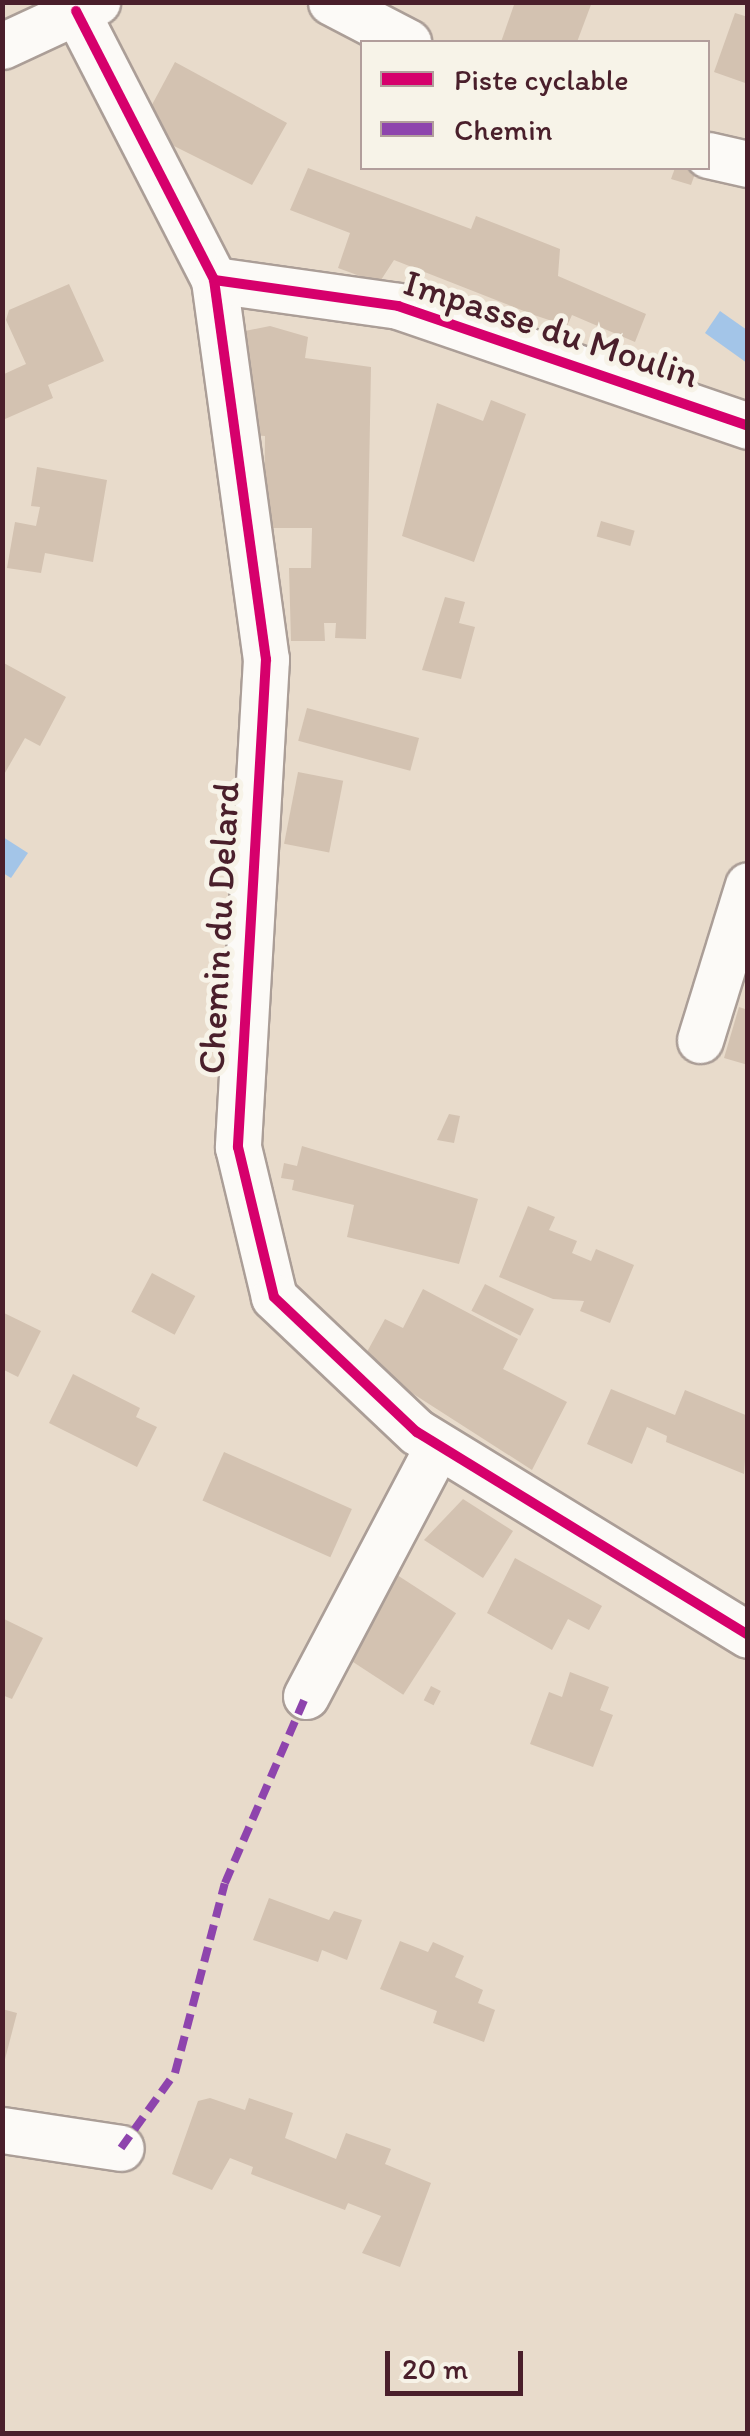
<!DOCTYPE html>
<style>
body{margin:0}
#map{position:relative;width:750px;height:2436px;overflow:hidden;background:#e8dbcb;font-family:Itim,sans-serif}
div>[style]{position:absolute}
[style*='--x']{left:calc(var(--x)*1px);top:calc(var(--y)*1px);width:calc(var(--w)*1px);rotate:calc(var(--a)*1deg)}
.water>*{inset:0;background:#a3c5e8}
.building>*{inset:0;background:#d3c2b1;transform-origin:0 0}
.roads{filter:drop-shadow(2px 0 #ab9e97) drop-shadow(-2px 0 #ab9e97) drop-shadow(0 2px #ab9e97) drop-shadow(0 -2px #ab9e97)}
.minor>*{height:45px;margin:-22.5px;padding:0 22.5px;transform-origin:22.5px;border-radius:22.5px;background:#fcfaf7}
.quiet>*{height:8px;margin-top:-4px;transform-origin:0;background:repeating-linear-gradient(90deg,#8e44ad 0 15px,transparent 0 23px)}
.cycleway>*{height:10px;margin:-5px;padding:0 5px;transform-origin:5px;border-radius:5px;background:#d6006c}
span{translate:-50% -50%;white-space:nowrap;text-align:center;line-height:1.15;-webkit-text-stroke:10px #f7f3e8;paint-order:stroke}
.street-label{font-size:38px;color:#4a1f2b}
.frame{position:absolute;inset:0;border:5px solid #4a1f2b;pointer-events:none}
.legend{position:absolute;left:360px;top:40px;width:350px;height:130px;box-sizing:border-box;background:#f7f3e8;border:2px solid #b29e9c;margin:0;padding:12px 18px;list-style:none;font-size:30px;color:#4a1f2b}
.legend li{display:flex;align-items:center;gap:20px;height:50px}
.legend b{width:50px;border:2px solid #b29e9c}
.scale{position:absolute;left:385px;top:2351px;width:138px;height:45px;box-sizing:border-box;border:5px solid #4a1f2b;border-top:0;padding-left:12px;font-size:30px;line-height:35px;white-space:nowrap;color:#4a1f2b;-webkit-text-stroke:8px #f7f3e8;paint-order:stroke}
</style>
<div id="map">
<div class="water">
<div style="clip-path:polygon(720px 311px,747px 330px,747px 363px,705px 333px)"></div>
<div style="clip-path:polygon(3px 837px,28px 853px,11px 878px,3px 873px)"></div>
</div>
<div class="building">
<div style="clip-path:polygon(515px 2px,592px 2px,577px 42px,501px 42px)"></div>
<div style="clip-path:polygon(735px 13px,748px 17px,748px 84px,714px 72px)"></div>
<div style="clip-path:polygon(175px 62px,287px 123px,252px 185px,166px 142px,147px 114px)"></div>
<div style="clip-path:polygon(308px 168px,471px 229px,476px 216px,560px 249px,558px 276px,646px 314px,635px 342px,572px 315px,567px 326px,534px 315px,394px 260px,379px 283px,338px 268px,350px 233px,290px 210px)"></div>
<div style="clip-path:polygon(675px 168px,697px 168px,691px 185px,671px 179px)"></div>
<div style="clip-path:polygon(69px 284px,104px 361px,48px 385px,53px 398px,5px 419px,2px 375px,26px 364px,6px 320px,9px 310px)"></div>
<div style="clip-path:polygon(270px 326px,308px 337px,305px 358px,371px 367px,366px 639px,335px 638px,336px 623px,324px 623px,325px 641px,291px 641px,289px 568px,311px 568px,312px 528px,264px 528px,265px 436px,250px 435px,240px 332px)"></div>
<div style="clip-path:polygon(491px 400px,526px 414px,474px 562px,402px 536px,437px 403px,483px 421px)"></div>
<div style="clip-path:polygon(37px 467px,107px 480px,93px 562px,45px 553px,41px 573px,7px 568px,15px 522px,36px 526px,40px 507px,31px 506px)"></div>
<div style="left:601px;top:521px;width:35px;height:16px;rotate:16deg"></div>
<div style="clip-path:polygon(445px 597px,465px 602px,459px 623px,475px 627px,461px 679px,422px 670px)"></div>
<div style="clip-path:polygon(2px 662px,66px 697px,40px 746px,25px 738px,2px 778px)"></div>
<div style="left:307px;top:708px;width:116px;height:34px;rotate:15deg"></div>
<div style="left:298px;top:772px;width:46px;height:73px;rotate:11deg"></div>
<div style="clip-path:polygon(739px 1007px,748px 1010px,748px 1065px,724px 1058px)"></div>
<div style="clip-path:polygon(449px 1114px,460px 1116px,454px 1143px,437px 1140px)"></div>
<div style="clip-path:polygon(302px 1146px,478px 1199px,459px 1264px,347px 1237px,354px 1205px,292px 1190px,294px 1180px,281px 1178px,284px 1163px,297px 1166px)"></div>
<div style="clip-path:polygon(528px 1206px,555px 1217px,549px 1230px,577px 1241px,572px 1253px,591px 1261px,596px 1249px,634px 1265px,610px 1323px,580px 1311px,584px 1301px,553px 1299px,499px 1277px)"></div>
<div style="left:152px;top:1273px;width:49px;height:44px;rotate:28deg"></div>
<div style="left:485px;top:1284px;width:55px;height:30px;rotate:27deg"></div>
<div style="clip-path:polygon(423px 1289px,518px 1339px,503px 1369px,567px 1402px,532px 1470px,362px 1361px,385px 1319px,403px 1328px)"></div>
<div style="clip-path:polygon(2px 1312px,41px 1331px,18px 1377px,2px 1369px)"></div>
<div style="clip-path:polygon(73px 1374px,140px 1408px,136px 1417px,157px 1427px,137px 1467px,49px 1423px)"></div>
<div style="clip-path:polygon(611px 1389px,675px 1415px,685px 1390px,748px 1416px,744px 1474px,666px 1442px,667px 1436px,647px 1427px,632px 1464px,587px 1444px)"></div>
<div style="left:224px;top:1452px;width:140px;height:53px;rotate:24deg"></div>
<div style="clip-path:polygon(463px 1499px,513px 1531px,483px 1578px,424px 1540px)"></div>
<div style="clip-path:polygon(515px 1558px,602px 1606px,589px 1630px,568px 1619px,552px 1650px,487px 1613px)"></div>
<div style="left:394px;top:1573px;width:74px;height:97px;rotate:33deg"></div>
<div style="clip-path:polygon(2px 1618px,43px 1638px,12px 1699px,2px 1695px)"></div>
<div style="clip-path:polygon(570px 1672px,609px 1687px,600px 1710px,613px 1715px,593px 1767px,530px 1744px,549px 1692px,562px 1697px)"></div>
<div style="left:431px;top:1686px;width:11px;height:16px;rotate:27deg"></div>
<div style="clip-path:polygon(269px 1898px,329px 1920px,334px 1911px,362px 1920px,347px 1960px,322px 1950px,318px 1962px,253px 1940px)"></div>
<div style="clip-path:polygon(400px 1941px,428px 1952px,433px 1942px,464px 1956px,455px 1977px,483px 1990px,478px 2003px,495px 2010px,484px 2042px,433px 2023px,437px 2011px,380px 1989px)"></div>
<div style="clip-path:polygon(2px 2009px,17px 2013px,4px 2063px,2px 2063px)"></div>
<div style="clip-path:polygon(210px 2098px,245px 2110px,249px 2098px,293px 2113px,285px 2138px,336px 2159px,346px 2133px,391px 2149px,385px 2164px,431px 2183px,400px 2267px,362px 2253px,381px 2216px,348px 2203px,345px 2210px,251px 2174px,253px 2167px,230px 2158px,212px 2190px,172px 2174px,198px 2101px)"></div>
</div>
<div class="roads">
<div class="minor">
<div style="--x:331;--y:2;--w:87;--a:27.5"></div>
<div style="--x:76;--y:11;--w:302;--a:62.8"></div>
<div style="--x:214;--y:280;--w:383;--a:82.2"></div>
<div style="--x:266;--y:659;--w:489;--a:93.3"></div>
<div style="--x:238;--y:1147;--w:154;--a:76.5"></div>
<div style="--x:274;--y:1297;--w:197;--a:43.4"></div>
<div style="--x:417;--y:1432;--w:388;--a:31.5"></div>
<div style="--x:2;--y:46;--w:105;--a:-24.9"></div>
<div style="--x:708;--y:155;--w:41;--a:12.7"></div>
<div style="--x:214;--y:280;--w:186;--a:8"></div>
<div style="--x:398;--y:306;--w:370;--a:18.9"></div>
<div style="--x:700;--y:1040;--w:162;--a:-72.8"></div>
<div style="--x:306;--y:1696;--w:283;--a:-62.2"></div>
<div style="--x:2;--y:2130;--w:120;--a:8.6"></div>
</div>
</div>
<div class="quiet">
<div style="--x:121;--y:2148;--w:92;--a:-54.2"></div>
<div style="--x:175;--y:2073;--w:196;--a:-75.3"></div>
<div style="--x:225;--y:1883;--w:204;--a:-66.6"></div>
</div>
<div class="cycleway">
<div style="--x:76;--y:11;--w:302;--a:62.8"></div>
<div style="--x:214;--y:280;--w:383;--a:82.2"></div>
<div style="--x:266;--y:659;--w:489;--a:93.3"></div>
<div style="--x:238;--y:1147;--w:154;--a:76.5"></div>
<div style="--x:274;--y:1297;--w:197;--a:43.4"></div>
<div style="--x:417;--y:1432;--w:388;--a:31.5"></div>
<div style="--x:214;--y:280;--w:186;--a:8"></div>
<div style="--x:398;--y:306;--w:370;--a:18.9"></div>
</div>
<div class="street-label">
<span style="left:551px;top:329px;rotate:18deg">Impasse du Moulin</span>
<span style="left:219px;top:928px;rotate:-87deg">Chemin du Delard</span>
</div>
<div class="frame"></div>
<ul class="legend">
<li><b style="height:12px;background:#d6006c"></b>Piste cyclable</li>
<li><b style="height:12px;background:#8e44ad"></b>Chemin</li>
</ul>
<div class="scale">20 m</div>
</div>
